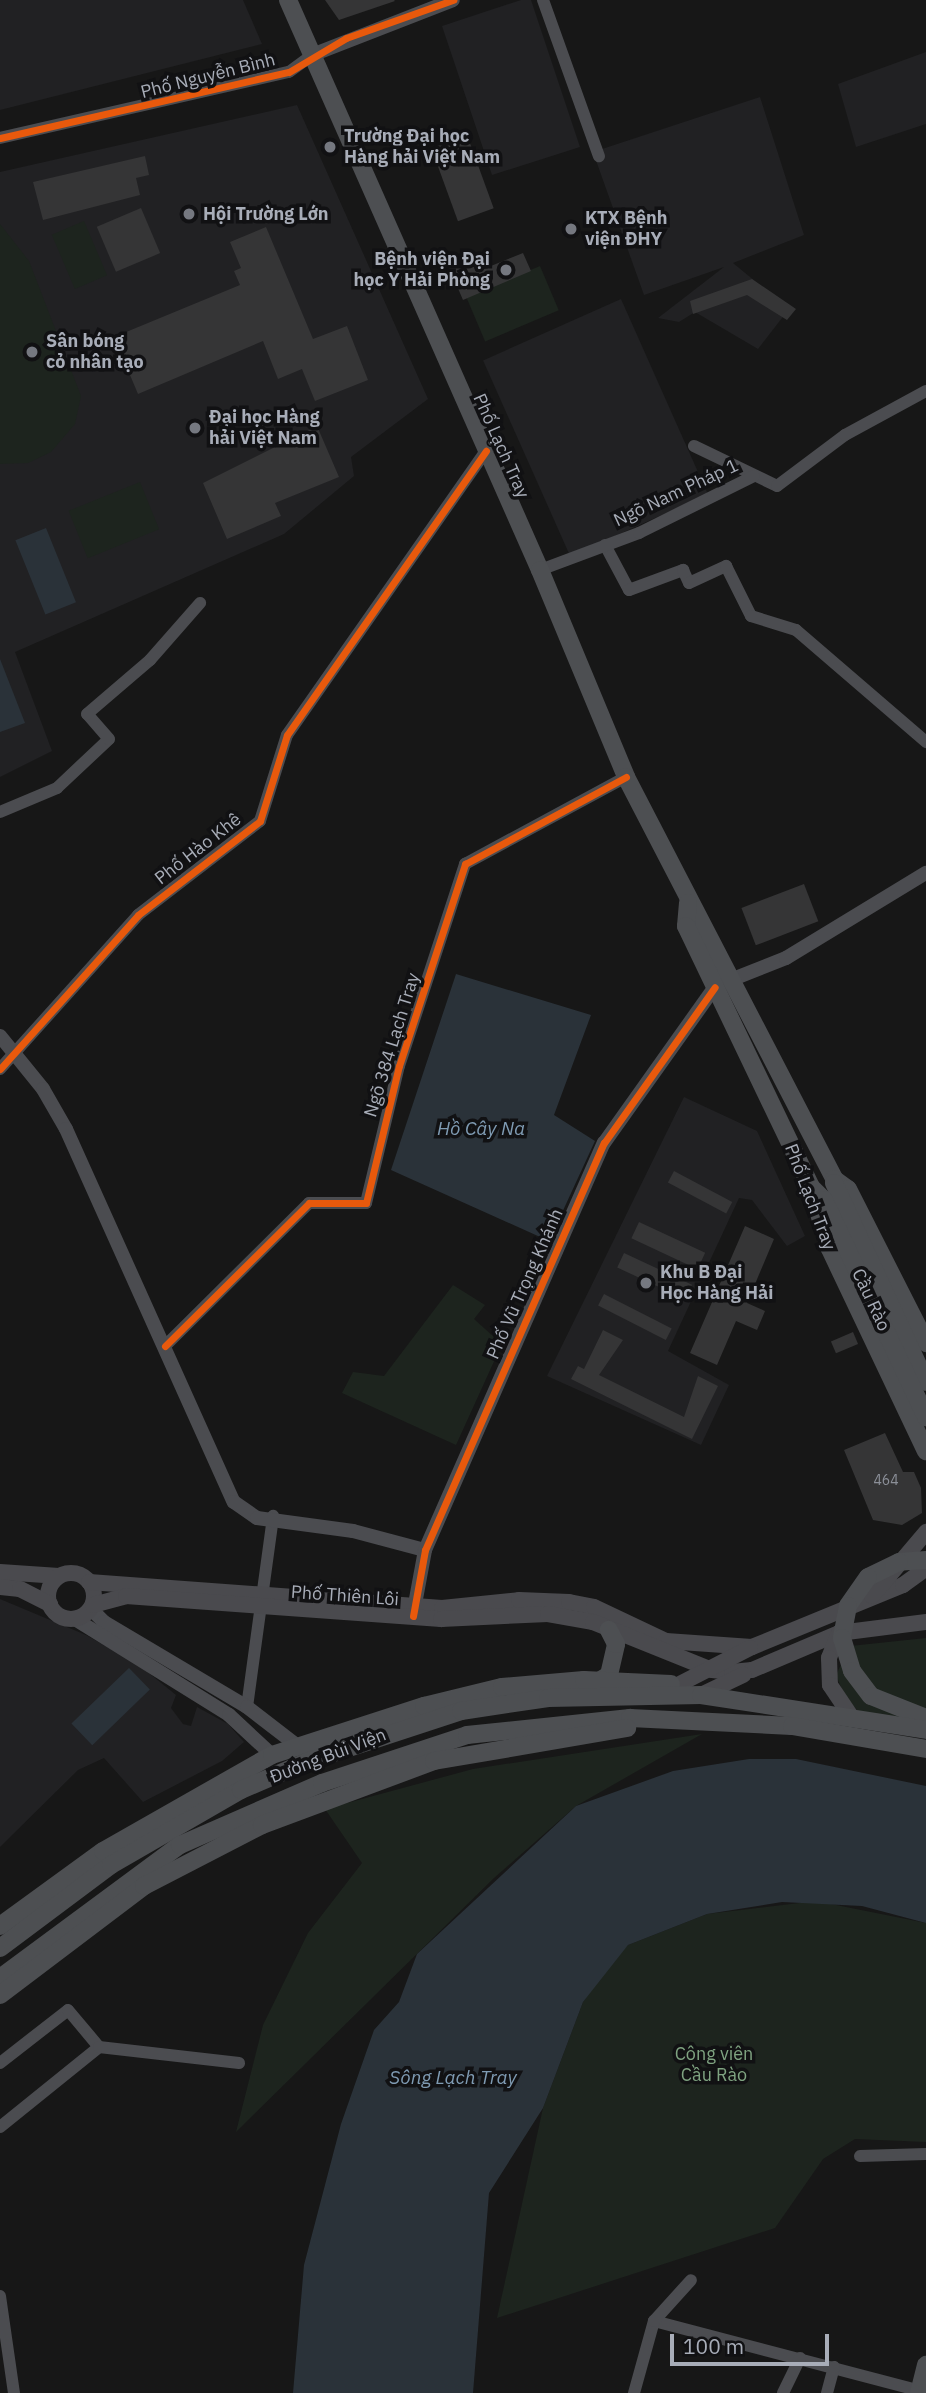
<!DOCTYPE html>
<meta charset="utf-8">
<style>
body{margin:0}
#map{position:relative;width:926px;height:2393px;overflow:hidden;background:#171717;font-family:"IBM Plex Sans",sans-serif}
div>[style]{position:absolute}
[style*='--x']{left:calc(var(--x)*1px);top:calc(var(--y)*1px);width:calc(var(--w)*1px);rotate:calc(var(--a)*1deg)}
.built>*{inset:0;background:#212123;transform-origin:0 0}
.green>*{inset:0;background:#1d241e;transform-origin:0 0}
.water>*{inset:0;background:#2a3239;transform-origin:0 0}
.building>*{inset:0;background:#353536;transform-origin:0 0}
.minor>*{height:12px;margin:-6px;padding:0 6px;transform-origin:6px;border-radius:6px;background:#4b4c50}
.tertiary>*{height:14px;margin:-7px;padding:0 7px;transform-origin:7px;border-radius:7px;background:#4b4c50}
.secondary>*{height:16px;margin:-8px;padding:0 8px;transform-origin:8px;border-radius:8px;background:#4a4a4e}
.secondary>.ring{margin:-8px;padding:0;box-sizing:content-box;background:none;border:16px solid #4a4a4e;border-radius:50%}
.primary>*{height:18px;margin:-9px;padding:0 9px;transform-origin:9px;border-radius:9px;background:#4d4f52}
.cycleway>*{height:7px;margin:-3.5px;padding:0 3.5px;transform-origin:3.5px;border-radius:3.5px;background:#e8590c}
.dots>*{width:19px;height:19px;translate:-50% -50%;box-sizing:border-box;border:4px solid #111113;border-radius:50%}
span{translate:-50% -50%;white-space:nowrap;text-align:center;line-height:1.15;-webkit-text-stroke:7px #111113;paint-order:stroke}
.number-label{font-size:14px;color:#8b8f98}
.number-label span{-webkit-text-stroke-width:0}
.street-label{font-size:18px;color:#a8adb8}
.poi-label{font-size:18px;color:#a8adb8;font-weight:700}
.left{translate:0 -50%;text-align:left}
.right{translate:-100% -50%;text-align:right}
.park-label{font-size:18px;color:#7fa381}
.water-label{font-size:19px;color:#7f9bb3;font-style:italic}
.scale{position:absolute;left:670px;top:2334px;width:159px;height:32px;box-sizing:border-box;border:4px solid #a8adb8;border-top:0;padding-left:9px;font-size:21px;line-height:24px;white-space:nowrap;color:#a8adb8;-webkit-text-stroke:5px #111113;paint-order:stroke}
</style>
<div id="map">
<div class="built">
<div style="clip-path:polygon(0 0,243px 0,262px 44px,0 110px)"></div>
<div style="clip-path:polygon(521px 0,531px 0,580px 147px,492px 175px,442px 26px)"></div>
<div style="clip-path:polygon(926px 52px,926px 124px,856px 147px,838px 84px)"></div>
<div style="clip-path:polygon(760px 97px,804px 235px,733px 263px,789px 309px,758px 349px,695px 312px,679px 322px,658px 318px,724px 267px,644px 295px,593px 152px)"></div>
<div style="clip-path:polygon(297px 105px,428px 399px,351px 457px,354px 476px,284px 534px,15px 652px,52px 751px,0 777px,0 172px)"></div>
<div style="left:621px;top:299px;width:214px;height:151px;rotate:66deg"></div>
<div style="clip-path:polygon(684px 1097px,757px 1131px,805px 1236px,787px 1246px,752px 1200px,739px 1198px,668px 1351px,729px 1385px,701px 1445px,547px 1376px)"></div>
<div style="clip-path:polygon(0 1599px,86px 1635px,139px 1665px,176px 1695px,171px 1708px,183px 1724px,191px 1726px,197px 1707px,228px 1724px,244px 1742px,222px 1761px,143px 1802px,104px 1758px,78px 1770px,0 1847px)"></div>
</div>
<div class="green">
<div style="left:84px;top:221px;width:59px;height:35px;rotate:67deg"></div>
<div style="clip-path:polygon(0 224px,29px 261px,81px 396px,75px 424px,51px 452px,28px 463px,0 464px)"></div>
<div style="left:540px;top:266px;width:48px;height:80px;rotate:67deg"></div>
<div style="left:140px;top:482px;width:51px;height:77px;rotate:68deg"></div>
<div style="clip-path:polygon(453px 1285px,485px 1305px,474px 1319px,494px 1337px,487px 1350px,496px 1357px,456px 1445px,342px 1393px,353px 1372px,384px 1376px)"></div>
<div style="clip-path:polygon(926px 1638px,926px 1726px,858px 1711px,845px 1697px,836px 1675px,850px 1646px)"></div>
<div style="clip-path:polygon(702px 1734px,576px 1806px,494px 1878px,236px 2132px,263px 2025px,308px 1933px,362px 1863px,325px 1809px,473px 1769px)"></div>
<div style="clip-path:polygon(816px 1901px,926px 1923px,926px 2142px,855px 2139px,823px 2159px,775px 2228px,497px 2318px,543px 2108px,583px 2002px,604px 1970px,628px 1945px,707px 1914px)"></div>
</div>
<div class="water">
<div style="left:46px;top:528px;width:80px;height:33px;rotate:68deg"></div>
<div style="clip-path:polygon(0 659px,25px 723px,0 732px)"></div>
<div style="clip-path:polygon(456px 974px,591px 1015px,554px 1115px,595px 1141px,549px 1241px,391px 1170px)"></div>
<div style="left:129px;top:1668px;width:30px;height:80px;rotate:46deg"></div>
<div style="clip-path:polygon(749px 1759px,796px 1759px,926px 1786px,926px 1923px,862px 1906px,782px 1902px,707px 1914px,628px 1945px,583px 2002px,543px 2108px,489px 2193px,473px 2393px,293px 2393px,304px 2265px,341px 2124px,374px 2030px,399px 2002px,417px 1954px,576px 1806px,673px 1771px)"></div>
</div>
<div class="building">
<div style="clip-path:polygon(325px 0,394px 0,395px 1px,339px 20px)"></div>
<div style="left:467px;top:135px;width:78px;height:38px;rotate:70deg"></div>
<div style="clip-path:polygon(145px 156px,149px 175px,136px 178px,140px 195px,43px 220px,33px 182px)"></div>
<div style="left:141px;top:208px;width:49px;height:48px;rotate:67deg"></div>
<div style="clip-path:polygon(266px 227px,313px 339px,347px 326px,368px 380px,315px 401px,302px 369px,278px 379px,263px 341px,138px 394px,114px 337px,240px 285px,234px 271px,241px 268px,230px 242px)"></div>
<div style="clip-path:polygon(523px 253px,531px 271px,463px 300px,447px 263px,461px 257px,465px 268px,473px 265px,476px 272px)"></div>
<div style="clip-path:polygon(752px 279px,796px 309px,787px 320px,747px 295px,693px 314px,690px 301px)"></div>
<div style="clip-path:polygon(317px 426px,339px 477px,275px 503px,281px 516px,227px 539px,203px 483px)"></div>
<div style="left:804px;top:884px;width:40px;height:67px;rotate:69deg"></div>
<div style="left:674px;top:1171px;width:66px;height:13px;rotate:28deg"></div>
<div style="left:639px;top:1222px;width:73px;height:18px;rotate:25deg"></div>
<div style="clip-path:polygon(745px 1226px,774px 1239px,747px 1303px,765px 1311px,757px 1330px,736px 1321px,717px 1365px,690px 1353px)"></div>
<div style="left:624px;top:1253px;width:75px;height:16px;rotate:25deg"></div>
<div style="left:604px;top:1294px;width:76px;height:13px;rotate:27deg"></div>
<div style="clip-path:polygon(603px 1330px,623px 1340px,599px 1375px,684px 1417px,698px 1376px,718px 1386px,692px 1439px,571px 1379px,578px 1366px,584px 1369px)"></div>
<div style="left:853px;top:1332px;width:13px;height:24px;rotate:67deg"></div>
<div style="clip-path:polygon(885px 1433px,903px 1472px,914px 1472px,921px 1488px,922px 1513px,902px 1525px,873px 1520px,844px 1450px)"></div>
</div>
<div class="minor">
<div style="--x:543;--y:0;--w:166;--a:70.3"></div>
<div style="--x:0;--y:138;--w:296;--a:-12.9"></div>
<div style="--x:289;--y:72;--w:29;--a:-36"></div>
<div style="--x:694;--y:446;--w:92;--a:25.7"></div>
<div style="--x:777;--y:486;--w:85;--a:-36.9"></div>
<div style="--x:845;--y:435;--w:92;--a:-28.5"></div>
<div style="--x:605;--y:545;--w:51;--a:61.9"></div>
<div style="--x:629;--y:590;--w:58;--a:-20.3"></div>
<div style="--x:683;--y:570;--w:14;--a:65"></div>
<div style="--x:689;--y:583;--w:41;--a:-24.7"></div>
<div style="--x:726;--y:566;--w:56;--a:63.4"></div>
<div style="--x:751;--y:616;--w:47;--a:17.3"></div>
<div style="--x:796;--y:630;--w:172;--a:40.7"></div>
<div style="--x:540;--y:570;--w:106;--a:-20.5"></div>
<div style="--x:639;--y:533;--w:128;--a:-26.4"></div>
<div style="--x:0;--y:812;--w:62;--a:-22.8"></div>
<div style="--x:57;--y:788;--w:71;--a:-43.3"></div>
<div style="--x:109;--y:739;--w:33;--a:-131"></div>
<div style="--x:87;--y:714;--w:83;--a:-40.6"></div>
<div style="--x:150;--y:660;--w:76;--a:-48.7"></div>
<div style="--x:0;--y:1069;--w:207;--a:-48.1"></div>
<div style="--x:138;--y:915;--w:154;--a:-37.6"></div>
<div style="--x:260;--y:821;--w:90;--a:-72.6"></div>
<div style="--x:287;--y:735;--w:347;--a:-55"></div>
<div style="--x:165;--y:1346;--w:203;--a:-44.8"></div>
<div style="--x:309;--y:1203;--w:57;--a:0"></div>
<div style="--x:366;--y:1203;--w:141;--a:-76.5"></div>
<div style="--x:399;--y:1066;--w:213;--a:-71.9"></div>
<div style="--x:465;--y:864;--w:183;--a:-28.4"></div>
<div style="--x:247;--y:1707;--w:193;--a:-82.2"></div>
<div style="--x:0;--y:2063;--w:86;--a:-37.9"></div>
<div style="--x:68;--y:2010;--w:48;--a:50"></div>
<div style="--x:0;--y:2127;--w:127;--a:-38.9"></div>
<div style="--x:99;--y:2047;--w:141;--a:6.5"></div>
<div style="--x:860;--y:2156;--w:66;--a:-1.7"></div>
<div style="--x:0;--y:2296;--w:98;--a:81.8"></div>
<div style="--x:654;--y:2321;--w:275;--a:14.7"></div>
<div style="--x:634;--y:2393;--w:75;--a:-74.5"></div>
<div style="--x:654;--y:2321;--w:55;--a:-47.9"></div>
<div style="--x:783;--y:2393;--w:39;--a:-64"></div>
<div style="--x:827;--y:2393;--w:27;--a:-75"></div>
</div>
<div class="tertiary">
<div style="--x:312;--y:55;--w:151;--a:-21.3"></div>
<div style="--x:733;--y:979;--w:57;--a:-21.6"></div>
<div style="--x:786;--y:958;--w:164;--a:-31.3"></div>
<div style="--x:0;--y:1036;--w:68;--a:50.9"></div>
<div style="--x:43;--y:1089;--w:46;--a:60.1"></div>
<div style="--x:66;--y:1129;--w:409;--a:65.8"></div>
<div style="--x:234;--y:1502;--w:28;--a:35"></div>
<div style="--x:257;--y:1518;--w:97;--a:7.7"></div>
<div style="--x:353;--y:1531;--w:74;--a:14.8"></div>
<div style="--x:91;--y:1609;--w:18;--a:45"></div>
<div style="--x:104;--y:1622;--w:166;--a:30.7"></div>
<div style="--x:247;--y:1707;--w:66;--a:37.6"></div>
<div style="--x:413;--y:1615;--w:66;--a:-79.5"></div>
<div style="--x:425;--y:1550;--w:445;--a:-66.3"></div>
<div style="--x:604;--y:1143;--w:191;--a:-54.6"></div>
<div style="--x:75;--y:1619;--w:181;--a:31.9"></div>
<div style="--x:229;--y:1715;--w:59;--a:42.9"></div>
</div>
<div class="secondary">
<div style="--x:0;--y:1572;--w:59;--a:3.9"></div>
<div class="ring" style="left:48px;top:1573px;width:30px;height:30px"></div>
<div style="--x:89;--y:1582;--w:354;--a:4.2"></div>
<div style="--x:442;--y:1608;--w:77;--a:-5.9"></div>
<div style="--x:519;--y:1600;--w:50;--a:2.3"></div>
<div style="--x:569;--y:1602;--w:25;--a:11"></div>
<div style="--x:594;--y:1607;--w:80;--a:25.3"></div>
<div style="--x:666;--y:1641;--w:86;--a:4"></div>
<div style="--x:752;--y:1647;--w:163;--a:-22.3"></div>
<div style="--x:903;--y:1585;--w:29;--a:-36"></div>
<div style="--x:0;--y:1587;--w:20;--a:6"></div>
<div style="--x:20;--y:1589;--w:34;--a:27"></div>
<div style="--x:872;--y:1596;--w:84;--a:-49.8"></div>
<div style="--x:93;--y:1605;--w:34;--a:-15"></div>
<div style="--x:126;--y:1596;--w:316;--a:4.2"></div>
<div style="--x:441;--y:1619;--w:107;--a:-2.7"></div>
<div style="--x:548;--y:1614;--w:46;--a:10.1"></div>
<div style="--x:593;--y:1622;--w:128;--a:22"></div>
<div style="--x:712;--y:1670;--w:20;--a:6"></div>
<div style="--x:732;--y:1672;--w:20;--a:-6"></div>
<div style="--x:752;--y:1670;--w:95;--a:-23"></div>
<div style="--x:839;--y:1633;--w:88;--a:-7.2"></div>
<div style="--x:839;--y:1633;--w:27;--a:112"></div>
<div style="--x:829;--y:1658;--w:27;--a:88"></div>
<div style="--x:830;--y:1685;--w:37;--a:56"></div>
<div style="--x:662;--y:1693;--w:99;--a:-27.1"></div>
<div style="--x:701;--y:1695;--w:47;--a:-25.5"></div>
</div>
<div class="primary">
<div style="--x:288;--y:0;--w:623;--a:66.15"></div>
<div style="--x:540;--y:570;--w:224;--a:67.4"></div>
<div style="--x:626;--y:777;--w:453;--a:62.6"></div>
<div style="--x:834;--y:1179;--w:17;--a:36"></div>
<div style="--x:848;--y:1189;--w:173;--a:63.1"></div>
<div style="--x:688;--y:903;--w:23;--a:95"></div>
<div style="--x:686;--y:926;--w:289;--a:64.4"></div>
<div style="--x:811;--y:1187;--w:63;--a:73.3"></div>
<div style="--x:829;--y:1247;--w:226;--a:64.6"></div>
<div style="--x:834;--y:1183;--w:219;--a:65.2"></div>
<div style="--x:811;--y:1187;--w:18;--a:45"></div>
<div style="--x:824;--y:1200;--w:240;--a:64.8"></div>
<div style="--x:926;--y:1560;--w:27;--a:176"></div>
<div style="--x:899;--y:1562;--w:34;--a:154"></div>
<div style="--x:868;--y:1577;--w:35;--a:125"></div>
<div style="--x:848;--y:1606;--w:33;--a:101"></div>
<div style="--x:842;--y:1638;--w:34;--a:73"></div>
<div style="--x:852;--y:1671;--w:31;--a:53"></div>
<div style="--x:871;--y:1696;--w:59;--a:21.8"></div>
<div style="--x:601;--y:1680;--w:9;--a:-32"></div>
<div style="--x:609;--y:1675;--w:32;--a:-77"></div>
<div style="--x:616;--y:1644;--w:16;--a:-117"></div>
<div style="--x:0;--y:1926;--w:127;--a:-36.1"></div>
<div style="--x:103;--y:1851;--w:194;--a:-29.6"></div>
<div style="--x:272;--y:1755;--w:160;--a:-17.9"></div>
<div style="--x:424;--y:1706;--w:80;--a:-13.7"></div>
<div style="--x:502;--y:1687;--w:82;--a:-4.9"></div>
<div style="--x:584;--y:1680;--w:87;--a:2.6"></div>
<div style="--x:0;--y:1948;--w:139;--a:-36.8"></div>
<div style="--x:111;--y:1865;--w:150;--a:-30"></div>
<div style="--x:241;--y:1790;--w:71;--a:-23.3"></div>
<div style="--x:306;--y:1762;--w:163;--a:-18.2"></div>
<div style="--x:461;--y:1711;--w:88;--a:-8.5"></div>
<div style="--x:548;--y:1698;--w:153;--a:-1.1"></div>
<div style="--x:701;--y:1695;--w:228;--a:8.8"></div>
<div style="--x:0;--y:1978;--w:224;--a:-36.5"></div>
<div style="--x:180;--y:1845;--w:155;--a:-23.6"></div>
<div style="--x:322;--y:1783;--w:153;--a:-18.3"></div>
<div style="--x:467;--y:1735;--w:164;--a:-6"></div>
<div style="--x:630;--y:1718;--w:162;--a:2.8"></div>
<div style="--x:792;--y:1726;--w:136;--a:9.7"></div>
<div style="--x:0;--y:1995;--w:181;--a:-37.1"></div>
<div style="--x:144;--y:1886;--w:133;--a:-27.3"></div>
<div style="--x:262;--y:1825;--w:184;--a:-20.4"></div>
<div style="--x:434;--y:1761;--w:196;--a:-9.7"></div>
<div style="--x:919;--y:2393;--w:29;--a:-76"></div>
</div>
<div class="cycleway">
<div style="--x:0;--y:138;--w:296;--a:-12.9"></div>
<div style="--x:289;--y:72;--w:66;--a:-30.8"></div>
<div style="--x:346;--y:38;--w:114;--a:-19.6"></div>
<div style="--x:0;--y:1069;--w:207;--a:-48.1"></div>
<div style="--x:138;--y:915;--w:154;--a:-37.6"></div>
<div style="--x:260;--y:821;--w:90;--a:-72.6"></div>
<div style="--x:287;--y:735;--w:347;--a:-55"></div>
<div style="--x:165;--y:1346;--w:203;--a:-44.8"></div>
<div style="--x:309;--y:1203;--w:57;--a:0"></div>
<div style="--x:366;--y:1203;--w:141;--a:-76.5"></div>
<div style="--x:399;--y:1066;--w:213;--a:-71.9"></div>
<div style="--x:465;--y:864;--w:183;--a:-28.4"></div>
<div style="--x:413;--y:1616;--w:67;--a:-79.7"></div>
<div style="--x:425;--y:1550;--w:445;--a:-66.3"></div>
<div style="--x:604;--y:1143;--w:191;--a:-54.6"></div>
</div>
<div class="dots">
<div style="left:330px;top:147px;background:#757880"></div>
<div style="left:189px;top:214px;background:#757880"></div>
<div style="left:571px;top:229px;background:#757880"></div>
<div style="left:506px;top:270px;background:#757880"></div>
<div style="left:32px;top:352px;background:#757880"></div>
<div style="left:195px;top:428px;background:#757880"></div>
<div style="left:646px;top:1283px;background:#757880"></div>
</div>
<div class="number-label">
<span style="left:886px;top:1480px">464</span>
</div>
<div class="street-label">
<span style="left:208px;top:76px;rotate:-14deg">Phố Nguyễn Bình</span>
<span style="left:501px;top:446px;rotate:66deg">Phố Lạch Tray</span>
<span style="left:676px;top:493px;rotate:-25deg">Ngõ Nam Pháp 1</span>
<span style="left:198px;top:849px;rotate:-38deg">Phố Hào Khê</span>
<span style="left:392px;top:1045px;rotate:-73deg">Ngõ 384 Lạch Tray</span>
<span style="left:810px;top:1197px;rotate:69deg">Phố Lạch Tray</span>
<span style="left:525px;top:1284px;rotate:-66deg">Phố Vũ Trọng Khánh</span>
<span style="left:871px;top:1300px;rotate:65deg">Cầu Rào</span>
<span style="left:345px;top:1596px;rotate:4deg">Phố Thiên Lôi</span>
<span style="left:328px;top:1756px;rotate:-21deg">Đường Bùi Viện</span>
</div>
<div class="poi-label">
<span class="left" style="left:344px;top:147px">Trường Đại học<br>Hàng hải Việt Nam</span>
<span class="left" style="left:203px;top:214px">Hội Trường Lớn</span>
<span class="left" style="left:585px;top:229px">KTX Bệnh<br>viện ĐHY</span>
<span class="right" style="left:490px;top:270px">Bệnh viện Đại<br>học Y Hải Phòng</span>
<span class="left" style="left:46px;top:352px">Sân bóng<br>cỏ nhân tạo</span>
<span class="left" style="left:209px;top:428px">Đại học Hàng<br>hải Việt Nam</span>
<span class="left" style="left:660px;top:1283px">Khu B Đại<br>Học Hàng Hải</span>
</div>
<div class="park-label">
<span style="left:714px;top:2065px">Công viên<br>Cầu Rào</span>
</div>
<div class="water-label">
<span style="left:481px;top:1129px">Hồ Cây Na</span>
<span style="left:453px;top:2078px">Sông Lạch Tray</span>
</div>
<div class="scale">100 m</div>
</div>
